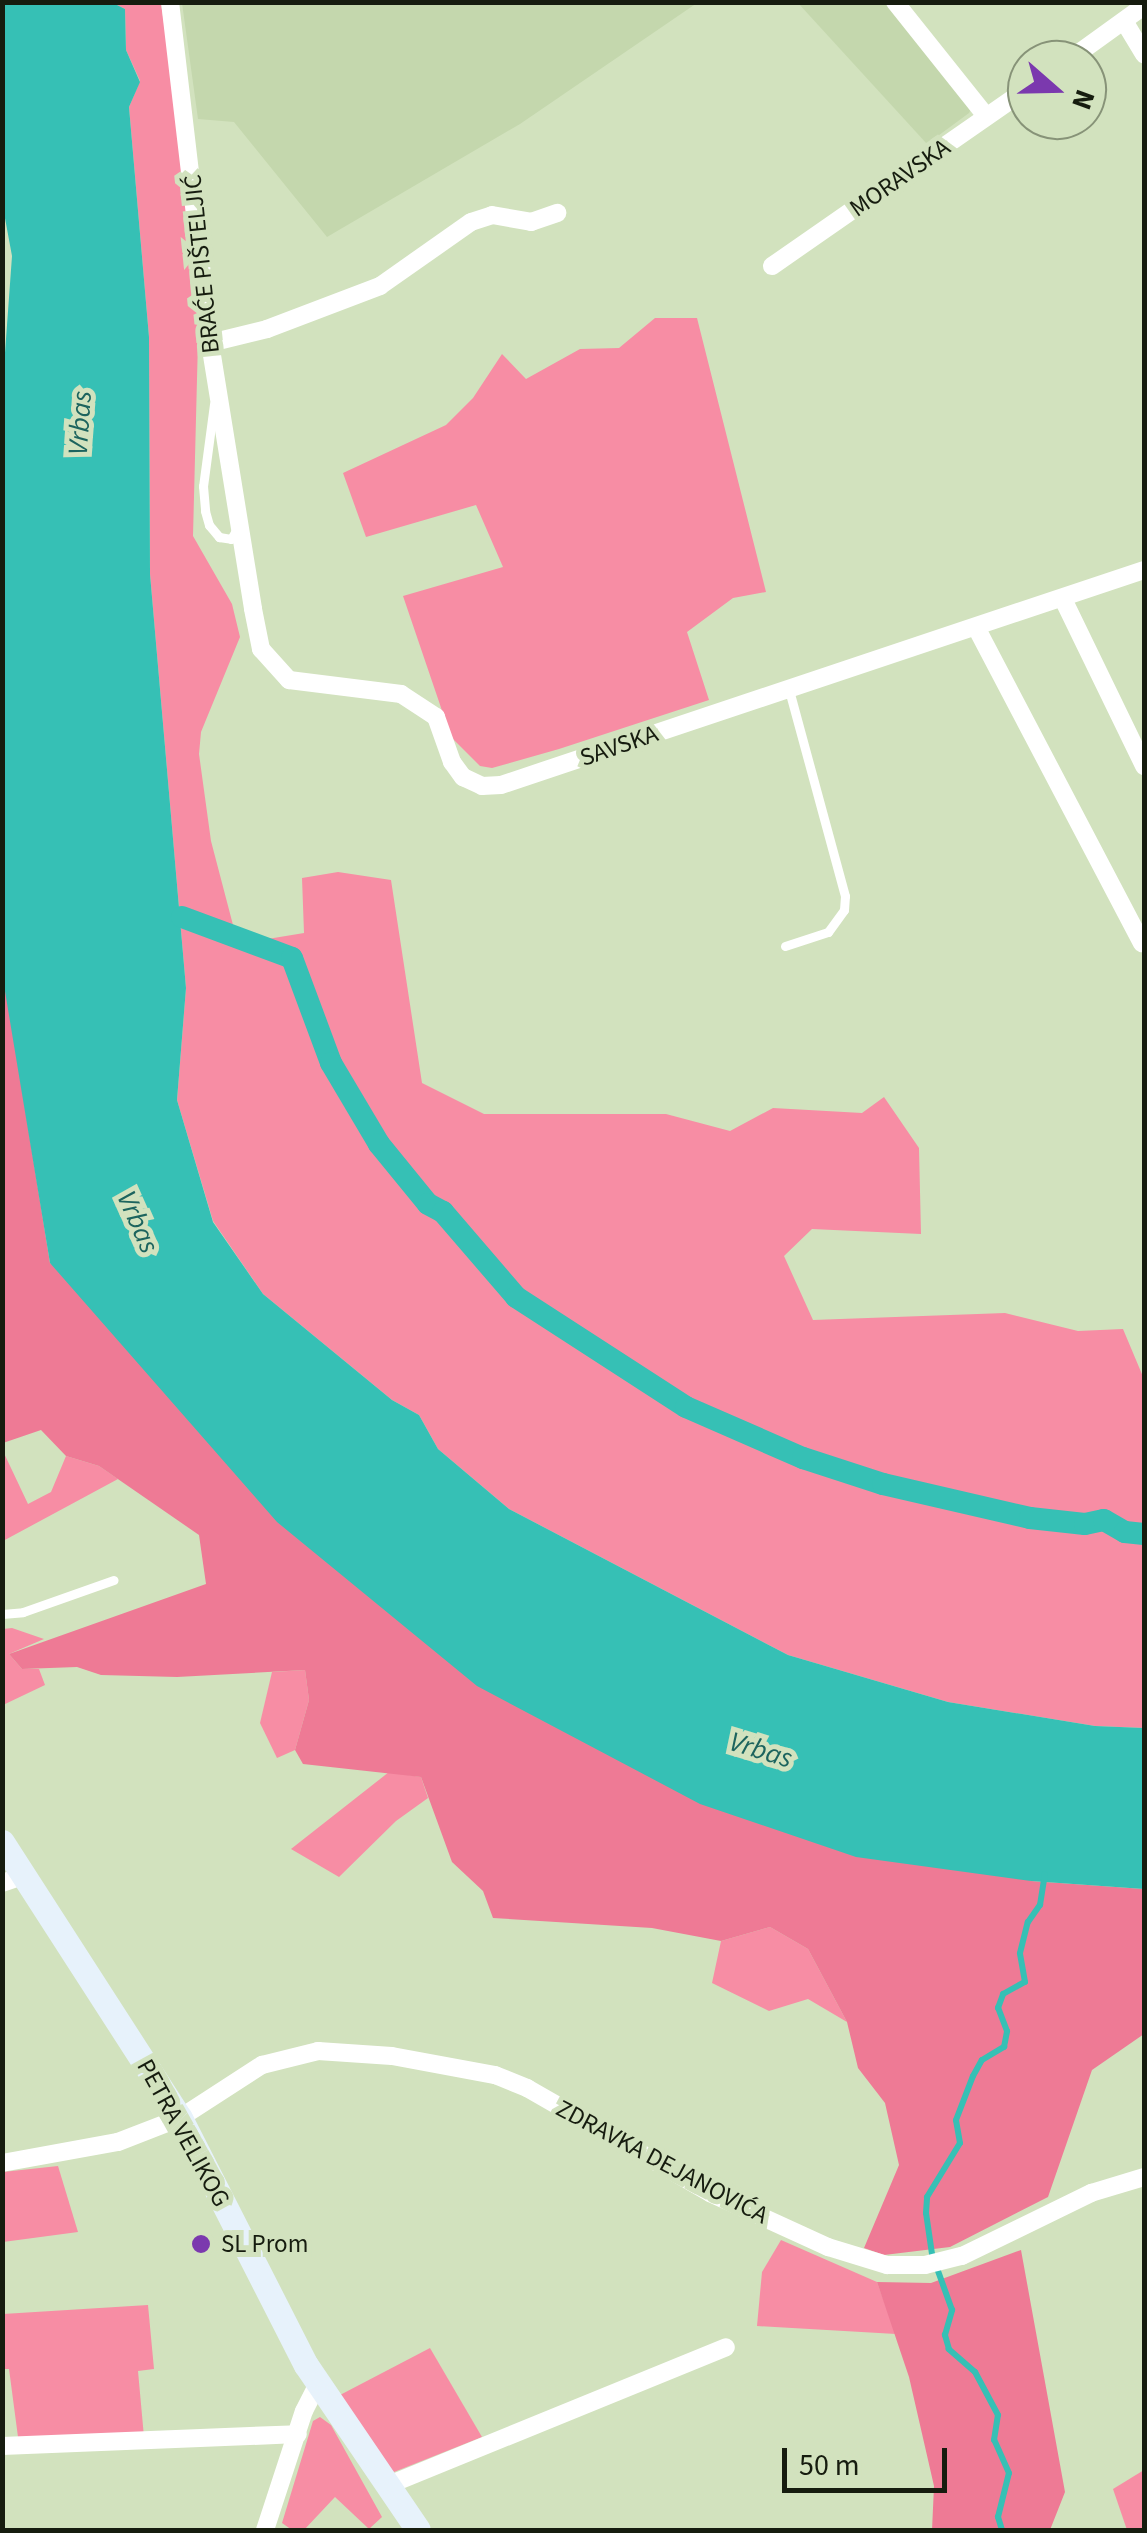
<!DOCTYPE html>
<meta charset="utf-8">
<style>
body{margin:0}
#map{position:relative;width:1147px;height:2533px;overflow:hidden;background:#d2e2be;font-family:"Source Sans 3",sans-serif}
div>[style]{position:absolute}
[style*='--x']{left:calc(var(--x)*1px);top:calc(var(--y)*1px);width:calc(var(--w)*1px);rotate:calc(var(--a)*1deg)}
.built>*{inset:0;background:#c4d7ad}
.green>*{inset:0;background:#f78da4}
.forest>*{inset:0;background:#ee7a95}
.water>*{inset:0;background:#36c0b5}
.stream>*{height:6px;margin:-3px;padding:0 3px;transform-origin:3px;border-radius:3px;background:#36c0b5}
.canal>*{height:22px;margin:-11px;padding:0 11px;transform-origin:11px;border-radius:11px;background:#36c0b5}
.lane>*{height:9px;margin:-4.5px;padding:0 4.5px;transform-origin:4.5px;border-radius:4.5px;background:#fff}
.street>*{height:18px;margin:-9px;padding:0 9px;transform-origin:9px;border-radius:9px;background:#fff}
.secondary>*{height:25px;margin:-12.5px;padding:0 12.5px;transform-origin:12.5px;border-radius:12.5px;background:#e7f2fb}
.dots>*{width:28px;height:28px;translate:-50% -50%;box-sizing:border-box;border:5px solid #d2e2be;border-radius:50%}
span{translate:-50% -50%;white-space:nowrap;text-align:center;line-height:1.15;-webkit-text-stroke:10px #d2e2be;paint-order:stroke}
.street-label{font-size:25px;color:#161c0f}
.poi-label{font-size:25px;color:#161c0f}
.left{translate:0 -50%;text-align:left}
.water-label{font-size:28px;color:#1c645e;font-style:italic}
.frame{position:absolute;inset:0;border:5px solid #161c0f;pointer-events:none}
.north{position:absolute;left:1007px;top:40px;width:100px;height:100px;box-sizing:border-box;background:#d2e2be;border:2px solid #879378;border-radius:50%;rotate:110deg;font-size:28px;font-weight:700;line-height:40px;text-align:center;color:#161c0f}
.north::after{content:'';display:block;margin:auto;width:35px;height:45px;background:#7b39ae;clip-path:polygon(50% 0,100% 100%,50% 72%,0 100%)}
.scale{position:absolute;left:782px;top:2448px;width:165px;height:45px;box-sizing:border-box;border:5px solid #161c0f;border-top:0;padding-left:12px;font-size:30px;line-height:35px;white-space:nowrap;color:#161c0f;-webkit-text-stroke:8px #d2e2be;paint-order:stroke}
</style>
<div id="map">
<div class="built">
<div style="clip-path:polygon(182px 3px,182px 2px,697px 3px,520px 124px,327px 237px,234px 122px,198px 119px)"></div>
<div style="clip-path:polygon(798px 3px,895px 3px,974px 103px,969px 113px,927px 144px)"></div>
</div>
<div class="green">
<div style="clip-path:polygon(113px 3px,161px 3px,175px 100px,199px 301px,193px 536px,232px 604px,240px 637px,201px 732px,199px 754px,211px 841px,238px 944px,304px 933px,302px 878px,338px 872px,391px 880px,422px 1083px,484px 1114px,666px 1114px,730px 1131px,773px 1108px,862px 1113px,884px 1097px,919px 1148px,921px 1234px,812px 1229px,784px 1256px,813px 1320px,1005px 1313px,1078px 1331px,1123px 1329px,1144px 1379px,1144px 1728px,1095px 1726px,948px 1702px,788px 1655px,509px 1509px,438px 1449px,419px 1415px,392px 1400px,263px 1294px,213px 1221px,177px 1100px,186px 988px,150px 574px,149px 337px,129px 107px,140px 81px,126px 50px,125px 9px)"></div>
<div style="clip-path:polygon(655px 318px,697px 318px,766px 592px,733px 598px,687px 632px,709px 700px,559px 749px,492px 768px,480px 766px,451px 737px,403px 596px,503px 567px,476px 505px,366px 537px,343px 473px,446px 425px,473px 398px,502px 354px,526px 379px,580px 349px,619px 348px)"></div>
<div style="clip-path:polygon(2px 1449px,28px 1504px,51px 1492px,66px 1456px,99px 1466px,118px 1479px,3px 1541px)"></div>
<div style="clip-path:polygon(12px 1628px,44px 1639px,9px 1654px,22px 1669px,39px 1669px,45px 1685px,3px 1705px,3px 1629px)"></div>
<div style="clip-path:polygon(305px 1670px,309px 1700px,295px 1750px,277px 1758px,260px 1723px,272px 1672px)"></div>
<div style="clip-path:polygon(389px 1772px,421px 1777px,428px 1798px,396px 1821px,339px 1877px,291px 1849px)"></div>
<div style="clip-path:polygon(770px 1927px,808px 1949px,847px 2022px,808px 1999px,769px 2011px,712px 1983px,721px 1941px)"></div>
<div style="clip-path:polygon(58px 2166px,78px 2232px,3px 2242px,3px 2172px)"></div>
<div style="clip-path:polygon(781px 2240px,877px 2282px,896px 2334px,757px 2326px,762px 2272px)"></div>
<div style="clip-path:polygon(148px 2305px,154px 2369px,138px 2371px,144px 2437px,18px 2437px,9px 2369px,3px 2369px,3px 2314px)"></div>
<div style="clip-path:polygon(430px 2348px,482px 2437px,394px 2472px,386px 2469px,340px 2395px)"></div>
<div style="clip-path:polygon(320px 2417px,331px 2425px,382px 2517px,369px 2529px,335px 2497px,304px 2530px,292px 2530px,282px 2523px,313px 2421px)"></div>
<div style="clip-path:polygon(1144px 2470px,1144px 2530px,1127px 2530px,1113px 2489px)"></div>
</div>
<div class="forest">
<div style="clip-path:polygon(2px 965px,50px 1263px,1031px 1881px,1144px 1889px,1144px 2034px,1092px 2070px,1048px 2197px,950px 2247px,884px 2255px,864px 2248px,899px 2165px,885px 2103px,858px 2068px,847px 2022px,808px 1949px,770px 1927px,721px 1941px,652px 1928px,493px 1918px,483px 1891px,452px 1862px,421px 1777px,303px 1764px,295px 1750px,309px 1700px,305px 1670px,177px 1677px,101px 1675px,77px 1667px,22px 1669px,9px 1654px,206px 1584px,199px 1535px,99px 1466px,66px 1456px,41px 1430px,3px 1443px)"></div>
<div style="clip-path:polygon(1021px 2250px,1065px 2492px,1050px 2530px,932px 2530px,934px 2486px,909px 2377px,877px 2282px,931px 2283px)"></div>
</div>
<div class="water">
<div style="clip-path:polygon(2px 3px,113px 3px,125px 9px,126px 50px,140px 82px,129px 107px,149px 337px,150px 574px,186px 988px,177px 1100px,213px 1222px,263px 1294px,392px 1400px,419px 1415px,438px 1449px,509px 1509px,788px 1655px,948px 1702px,1095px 1726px,1144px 1728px,1144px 1889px,1031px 1881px,856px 1857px,700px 1804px,477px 1686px,277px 1522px,50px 1263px,2px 973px,2px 394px,12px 256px,2px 202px)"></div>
</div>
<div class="stream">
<div style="--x:1002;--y:2530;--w:14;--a:-107"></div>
<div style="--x:998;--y:2517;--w:45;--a:-76"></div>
<div style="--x:1009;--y:2473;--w:36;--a:-114"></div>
<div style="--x:994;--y:2440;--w:25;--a:-81"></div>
<div style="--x:998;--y:2415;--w:49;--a:-118.1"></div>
<div style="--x:975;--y:2372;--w:35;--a:-139"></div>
<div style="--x:949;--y:2349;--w:15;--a:-106"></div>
<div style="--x:945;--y:2335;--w:26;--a:-74"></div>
<div style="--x:952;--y:2310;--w:59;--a:-109.7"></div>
<div style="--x:932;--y:2254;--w:41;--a:-98.3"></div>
<div style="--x:926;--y:2213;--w:16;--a:-86"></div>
<div style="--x:927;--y:2197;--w:63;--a:-58.6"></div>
<div style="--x:960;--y:2143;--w:23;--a:-100"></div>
<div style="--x:956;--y:2120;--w:47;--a:-68.9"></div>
<div style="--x:973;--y:2076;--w:18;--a:-61"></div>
<div style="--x:982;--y:2060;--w:26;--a:-31"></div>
<div style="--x:1004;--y:2047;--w:16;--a:-79"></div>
<div style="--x:1007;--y:2031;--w:25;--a:-111"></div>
<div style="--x:998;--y:2008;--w:15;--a:-70"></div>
<div style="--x:1003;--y:1994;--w:25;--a:-29"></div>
<div style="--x:1025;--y:1982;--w:29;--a:-100"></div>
<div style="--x:1020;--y:1953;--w:32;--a:-76"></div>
<div style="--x:1028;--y:1922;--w:21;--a:-55"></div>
<div style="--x:1040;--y:1905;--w:31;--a:-81"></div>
</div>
<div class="canal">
<div style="--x:182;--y:917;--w:117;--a:20.4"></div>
<div style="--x:292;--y:958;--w:112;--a:69.6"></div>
<div style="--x:331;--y:1063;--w:94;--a:59.3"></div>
<div style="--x:379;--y:1144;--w:77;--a:50.8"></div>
<div style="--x:428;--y:1204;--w:17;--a:28"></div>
<div style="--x:443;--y:1212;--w:112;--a:49.3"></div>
<div style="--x:516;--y:1297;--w:202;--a:32.9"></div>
<div style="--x:686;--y:1407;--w:128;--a:23.6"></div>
<div style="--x:803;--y:1458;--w:84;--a:18"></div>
<div style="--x:883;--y:1484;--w:151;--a:13"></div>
<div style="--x:1030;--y:1518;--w:55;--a:6.2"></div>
<div style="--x:1085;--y:1524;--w:19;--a:-12"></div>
<div style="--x:1104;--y:1520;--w:24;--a:30"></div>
<div style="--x:1125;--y:1532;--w:19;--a:6"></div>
</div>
<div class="lane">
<div style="--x:214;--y:404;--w:83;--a:97.6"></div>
<div style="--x:203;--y:486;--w:25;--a:85"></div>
<div style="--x:205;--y:511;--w:15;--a:74"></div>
<div style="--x:209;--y:525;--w:16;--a:50"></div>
<div style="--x:219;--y:537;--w:12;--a:9"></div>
<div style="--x:231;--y:539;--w:14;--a:-60"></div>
<div style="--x:785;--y:946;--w:45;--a:-18"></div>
<div style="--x:828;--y:932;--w:27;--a:-54"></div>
<div style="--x:844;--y:910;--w:14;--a:-86"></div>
<div style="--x:845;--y:896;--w:213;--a:-105.2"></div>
<div style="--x:2;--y:1614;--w:21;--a:-5"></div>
<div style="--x:23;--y:1612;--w:96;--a:-19.4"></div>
</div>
<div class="street">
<div style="--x:170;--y:2;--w:343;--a:83.3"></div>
<div style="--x:210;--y:343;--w:269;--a:80.8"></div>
<div style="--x:253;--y:609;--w:41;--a:78.7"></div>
<div style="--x:261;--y:649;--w:42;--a:47.9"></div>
<div style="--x:289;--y:680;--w:113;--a:7.1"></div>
<div style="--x:401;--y:694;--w:42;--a:33.3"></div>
<div style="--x:436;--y:717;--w:48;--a:70.4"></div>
<div style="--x:452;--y:762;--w:19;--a:54"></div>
<div style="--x:463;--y:777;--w:21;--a:25"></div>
<div style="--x:482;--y:786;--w:19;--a:-3"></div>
<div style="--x:501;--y:785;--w:678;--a:-18.49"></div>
<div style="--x:895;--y:2;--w:146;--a:51.4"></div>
<div style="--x:1124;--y:21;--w:39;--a:59"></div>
<div style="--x:1069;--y:60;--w:92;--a:-35.8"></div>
<div style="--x:772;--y:266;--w:310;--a:-34.8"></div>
<div style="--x:210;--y:343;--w:59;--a:-13.8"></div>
<div style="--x:267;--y:329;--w:121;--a:-20.8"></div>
<div style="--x:380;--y:286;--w:111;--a:-35.1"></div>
<div style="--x:471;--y:222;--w:22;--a:-18"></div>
<div style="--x:492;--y:215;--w:40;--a:10"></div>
<div style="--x:531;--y:222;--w:28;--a:-19"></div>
<div style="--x:1063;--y:599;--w:186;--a:64.1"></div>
<div style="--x:977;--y:629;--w:355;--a:62.3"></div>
<div style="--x:2;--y:1883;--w:24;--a:-19"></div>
<div style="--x:2;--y:2163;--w:118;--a:-10.3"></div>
<div style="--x:118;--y:2142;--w:66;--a:-21.2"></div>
<div style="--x:180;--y:2118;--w:98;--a:-32.9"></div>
<div style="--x:262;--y:2065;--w:58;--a:-14"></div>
<div style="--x:318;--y:2051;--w:74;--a:3.9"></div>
<div style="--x:392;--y:2056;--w:105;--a:10.5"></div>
<div style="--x:495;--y:2075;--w:35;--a:22"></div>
<div style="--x:527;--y:2088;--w:211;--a:29.8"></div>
<div style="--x:710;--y:2193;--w:130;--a:24.6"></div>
<div style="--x:828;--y:2247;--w:62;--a:17"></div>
<div style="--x:887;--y:2265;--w:38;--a:0"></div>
<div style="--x:925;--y:2265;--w:38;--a:-14"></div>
<div style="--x:962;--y:2256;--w:144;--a:-26"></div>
<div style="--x:1091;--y:2193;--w:55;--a:-16.8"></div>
<div style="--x:2;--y:2446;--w:296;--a:-2.3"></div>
<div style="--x:386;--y:2486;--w:367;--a:-22.2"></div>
<div style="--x:265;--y:2530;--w:125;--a:-71.9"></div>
<div style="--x:304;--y:2411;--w:30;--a:-63"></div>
</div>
<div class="secondary">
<div style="--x:2;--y:1842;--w:328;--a:57.2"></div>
<div style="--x:180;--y:2118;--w:277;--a:63"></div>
<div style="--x:306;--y:2365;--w:199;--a:55.8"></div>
</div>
<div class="dots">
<div style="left:201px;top:2244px;background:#7b39ae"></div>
</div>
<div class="street-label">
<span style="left:900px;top:178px;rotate:-35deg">MORAVSKA</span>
<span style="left:202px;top:264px;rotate:-96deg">BRAĆE PIŠTELJIĆ</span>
<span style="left:619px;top:746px;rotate:-19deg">SAVSKA</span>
<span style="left:183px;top:2133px;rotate:61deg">PETRA VELIKOG</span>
<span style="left:662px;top:2162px;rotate:28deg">ZDRAVKA DEJANOVIĆA</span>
</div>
<div class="poi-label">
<span class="left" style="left:221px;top:2244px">SL Prom</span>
</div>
<div class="water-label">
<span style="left:80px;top:423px;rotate:-86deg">Vrbas</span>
<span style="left:138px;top:1222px;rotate:66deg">Vrbas</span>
<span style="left:761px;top:1750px;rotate:17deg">Vrbas</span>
</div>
<div class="frame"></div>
<div class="north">N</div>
<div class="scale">50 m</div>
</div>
